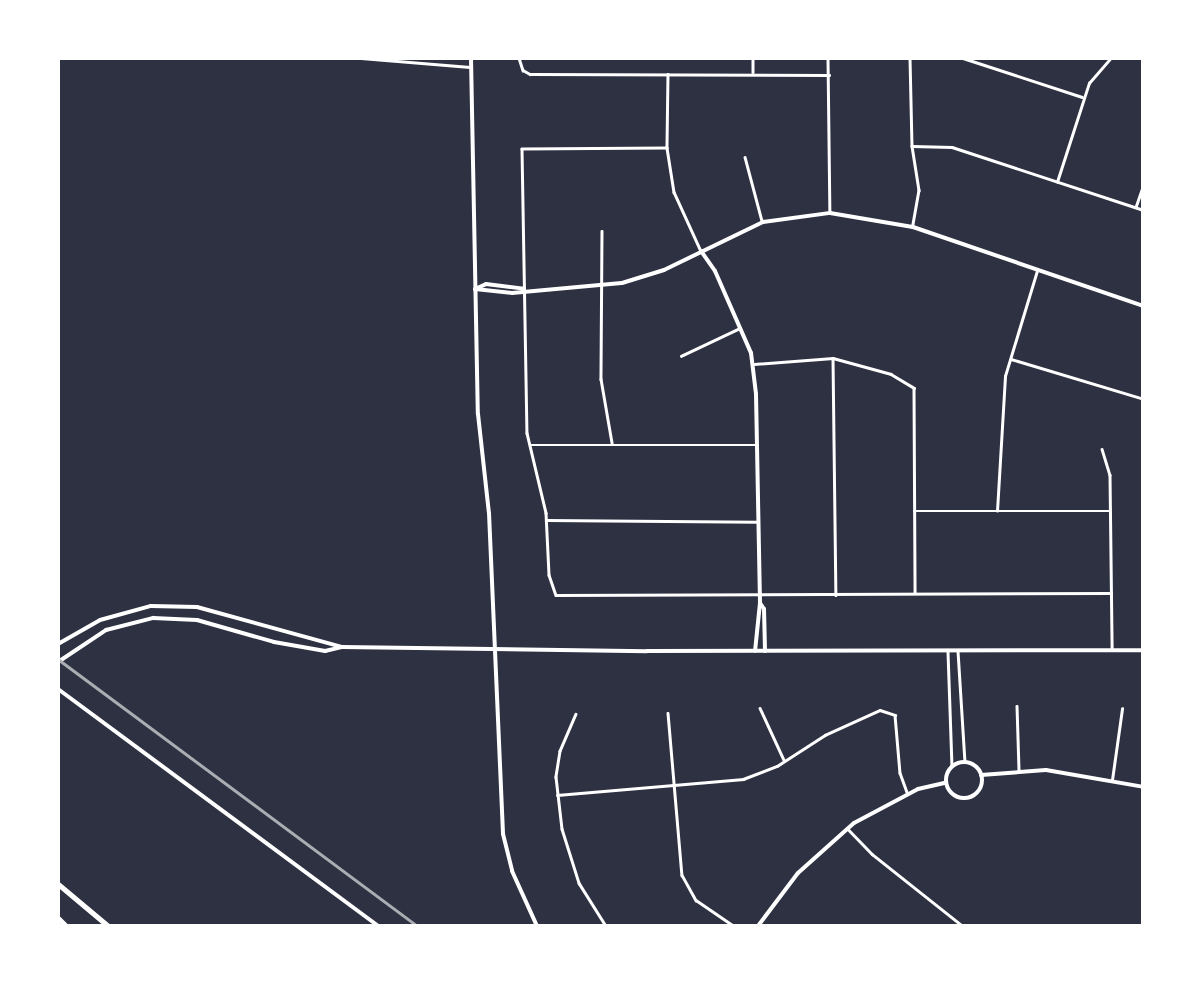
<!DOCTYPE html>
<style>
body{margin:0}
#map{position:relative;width:1201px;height:984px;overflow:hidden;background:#2d3142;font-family:"Source Serif 4",serif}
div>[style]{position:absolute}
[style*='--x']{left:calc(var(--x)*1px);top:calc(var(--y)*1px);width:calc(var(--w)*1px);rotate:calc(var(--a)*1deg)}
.minor>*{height:2.5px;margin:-1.25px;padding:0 1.25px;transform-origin:1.25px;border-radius:1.25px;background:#fff}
.tertiary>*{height:4px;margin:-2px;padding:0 2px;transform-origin:2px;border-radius:2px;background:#fff}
.tertiary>.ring{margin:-2px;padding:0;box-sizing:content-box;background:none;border:4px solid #fff;border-radius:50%}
.secondary>*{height:4px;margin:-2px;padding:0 2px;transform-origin:2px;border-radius:2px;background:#fff}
.motorway>*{height:5px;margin:-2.5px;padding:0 2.5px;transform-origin:2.5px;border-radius:2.5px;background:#fff}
.rail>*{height:2.5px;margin:-1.25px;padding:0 1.25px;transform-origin:1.25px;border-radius:1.25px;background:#abadb3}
span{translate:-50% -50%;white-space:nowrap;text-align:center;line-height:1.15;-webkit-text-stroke:8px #fff;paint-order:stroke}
.frame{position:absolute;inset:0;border:60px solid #fff;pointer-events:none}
</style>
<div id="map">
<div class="minor">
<div style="--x:361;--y:58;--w:109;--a:4.7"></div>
<div style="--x:519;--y:58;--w:13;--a:72"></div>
<div style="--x:523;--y:70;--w:8;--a:30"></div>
<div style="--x:530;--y:74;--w:299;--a:0.2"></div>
<div style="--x:753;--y:58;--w:14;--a:90"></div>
<div style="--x:828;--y:58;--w:153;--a:89.3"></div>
<div style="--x:910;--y:58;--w:88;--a:88.7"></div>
<div style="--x:912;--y:146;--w:45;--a:81"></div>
<div style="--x:919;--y:190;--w:36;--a:100"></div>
<div style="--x:963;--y:58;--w:125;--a:18.1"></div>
<div style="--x:668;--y:74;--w:74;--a:90.8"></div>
<div style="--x:667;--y:148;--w:45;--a:81"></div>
<div style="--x:674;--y:192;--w:63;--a:65.5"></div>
<div style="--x:912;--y:146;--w:40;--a:1.4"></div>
<div style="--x:952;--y:147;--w:202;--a:18.2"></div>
<div style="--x:667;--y:148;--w:145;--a:179.6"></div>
<div style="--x:522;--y:149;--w:284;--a:89"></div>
<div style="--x:527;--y:433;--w:82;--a:76.6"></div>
<div style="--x:546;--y:513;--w:62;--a:87.2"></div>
<div style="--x:549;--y:575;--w:21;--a:71"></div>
<div style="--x:556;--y:595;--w:555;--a:-0.21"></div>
<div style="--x:745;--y:157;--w:66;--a:75.1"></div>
<div style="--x:1057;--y:182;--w:104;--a:-72.1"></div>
<div style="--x:1089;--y:83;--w:33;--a:-49"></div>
<div style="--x:1136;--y:206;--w:24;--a:-71"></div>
<div style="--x:602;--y:231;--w:148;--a:90.4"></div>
<div style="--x:601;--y:379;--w:65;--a:80.2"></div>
<div style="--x:681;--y:356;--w:65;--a:-25.4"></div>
<div style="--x:833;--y:358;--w:237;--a:89.3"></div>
<div style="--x:1011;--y:359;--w:139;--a:16.7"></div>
<div style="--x:754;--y:364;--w:79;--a:-4.3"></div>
<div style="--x:833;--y:358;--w:60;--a:15.4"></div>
<div style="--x:891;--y:374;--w:27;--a:31"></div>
<div style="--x:914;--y:388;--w:205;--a:89.7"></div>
<div style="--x:530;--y:445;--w:226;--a:0"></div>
<div style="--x:1102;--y:449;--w:27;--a:73"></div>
<div style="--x:1110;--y:475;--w:173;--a:89.3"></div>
<div style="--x:914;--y:511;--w:196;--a:0"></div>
<div style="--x:997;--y:511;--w:135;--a:-86.6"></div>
<div style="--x:1005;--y:376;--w:110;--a:-73.1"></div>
<div style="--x:546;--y:520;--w:211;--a:0.5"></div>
<div style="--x:958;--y:651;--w:111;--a:86.4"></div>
<div style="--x:948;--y:652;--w:114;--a:88"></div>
<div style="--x:1017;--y:706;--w:64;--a:88.2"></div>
<div style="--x:760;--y:708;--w:57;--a:65.2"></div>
<div style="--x:668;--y:713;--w:163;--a:85.1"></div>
<div style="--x:682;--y:875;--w:29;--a:61"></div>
<div style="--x:696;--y:900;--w:46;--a:34.4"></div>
<div style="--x:576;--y:714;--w:40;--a:113.4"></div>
<div style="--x:560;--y:751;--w:26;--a:99"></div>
<div style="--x:556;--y:777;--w:52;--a:83.4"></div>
<div style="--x:562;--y:829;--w:57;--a:72.5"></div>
<div style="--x:579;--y:883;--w:51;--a:57.9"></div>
<div style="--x:1112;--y:780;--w:72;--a:-82"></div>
<div style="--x:557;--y:795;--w:187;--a:-4.9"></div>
<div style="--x:743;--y:779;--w:36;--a:-21"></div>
<div style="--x:777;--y:766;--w:57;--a:-32.9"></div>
<div style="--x:825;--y:735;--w:60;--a:-24.4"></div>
<div style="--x:880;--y:710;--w:16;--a:18"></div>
<div style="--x:895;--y:715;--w:58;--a:85.1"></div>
<div style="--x:900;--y:773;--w:20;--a:70"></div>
<div style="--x:848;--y:829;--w:35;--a:46"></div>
<div style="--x:872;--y:854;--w:116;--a:38.4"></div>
</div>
<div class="tertiary">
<div style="--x:471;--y:58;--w:356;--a:88.9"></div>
<div style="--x:478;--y:414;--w:100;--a:83.7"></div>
<div style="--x:489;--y:513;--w:321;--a:87.5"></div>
<div style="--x:503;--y:834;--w:38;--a:76"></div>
<div style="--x:512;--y:871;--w:60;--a:65.6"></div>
<div style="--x:701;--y:251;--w:24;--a:55"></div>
<div style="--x:715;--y:271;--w:90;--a:66.3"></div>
<div style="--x:751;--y:353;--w:41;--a:83"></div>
<div style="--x:756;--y:394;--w:209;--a:88.9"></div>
<div style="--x:760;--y:603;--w:48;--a:95.9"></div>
<div style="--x:475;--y:289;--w:37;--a:6"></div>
<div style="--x:512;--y:293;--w:110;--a:-5.2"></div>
<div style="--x:622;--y:283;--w:44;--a:-17.2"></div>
<div style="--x:664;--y:270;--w:110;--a:-25.9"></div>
<div style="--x:763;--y:222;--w:68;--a:-7.7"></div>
<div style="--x:830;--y:213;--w:84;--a:9.6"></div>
<div style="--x:913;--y:227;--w:244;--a:18.9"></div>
<div style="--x:475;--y:289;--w:12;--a:-24"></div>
<div style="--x:486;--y:284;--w:38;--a:7"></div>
<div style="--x:760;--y:603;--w:7;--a:56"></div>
<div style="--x:764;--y:609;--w:42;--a:88.6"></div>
<div style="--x:58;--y:644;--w:48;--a:-29.7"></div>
<div style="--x:100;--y:620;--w:53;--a:-15.4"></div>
<div style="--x:151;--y:606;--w:46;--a:1.2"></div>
<div style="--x:197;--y:607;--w:150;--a:15.4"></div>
<div style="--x:58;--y:662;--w:58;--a:-33.7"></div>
<div style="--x:106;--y:630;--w:49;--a:-14.3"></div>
<div style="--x:153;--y:618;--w:44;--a:2.6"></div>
<div style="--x:197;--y:620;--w:80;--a:15.9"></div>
<div style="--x:274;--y:642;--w:52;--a:10"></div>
<div style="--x:325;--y:651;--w:17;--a:-13"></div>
<div style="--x:342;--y:647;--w:305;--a:0.8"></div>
<div style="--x:647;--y:651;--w:497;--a:-0.1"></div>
<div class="ring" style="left:946px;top:762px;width:32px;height:32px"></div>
<div style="--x:981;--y:775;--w:65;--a:-4.4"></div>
<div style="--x:1046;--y:770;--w:99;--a:9.8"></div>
<div style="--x:758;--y:926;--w:66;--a:-53"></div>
<div style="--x:798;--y:873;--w:75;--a:-41.8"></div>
<div style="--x:854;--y:823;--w:72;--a:-28"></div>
<div style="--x:918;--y:789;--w:28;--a:-13"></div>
</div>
<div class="secondary">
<div style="--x:58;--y:689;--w:398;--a:36.5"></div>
</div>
<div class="motorway">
<div style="--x:58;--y:884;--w:65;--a:40"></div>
<div style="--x:58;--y:918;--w:11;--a:45"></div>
</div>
<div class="rail">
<div style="--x:58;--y:659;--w:448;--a:36.6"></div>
</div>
<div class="frame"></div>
</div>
